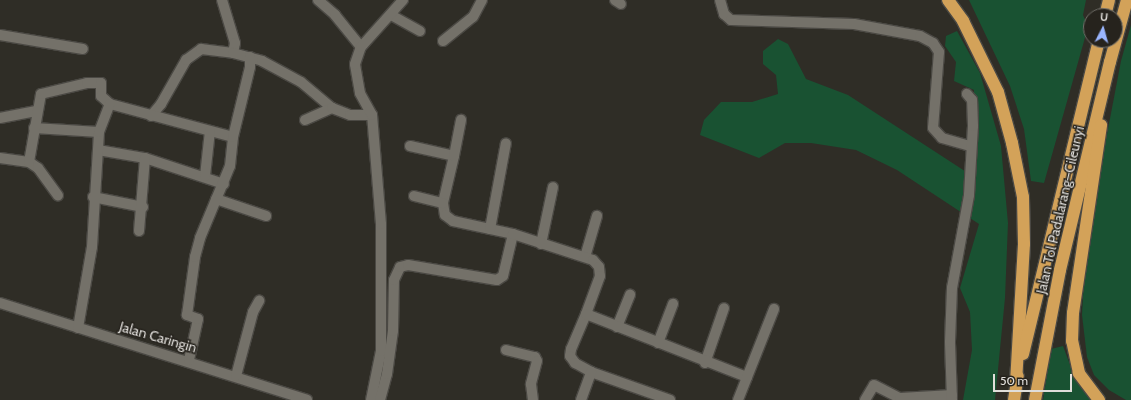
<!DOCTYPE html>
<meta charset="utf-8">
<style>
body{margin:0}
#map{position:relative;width:1131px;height:400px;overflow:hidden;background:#2f2d26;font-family:Cabin,sans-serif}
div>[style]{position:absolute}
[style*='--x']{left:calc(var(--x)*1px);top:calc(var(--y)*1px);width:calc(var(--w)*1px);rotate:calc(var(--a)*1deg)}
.green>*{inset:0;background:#195232}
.roads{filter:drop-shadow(1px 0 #4b4944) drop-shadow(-1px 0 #4b4944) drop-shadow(0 1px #4b4944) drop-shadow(0 -1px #4b4944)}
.minor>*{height:10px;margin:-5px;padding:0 5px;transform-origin:5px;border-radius:5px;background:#747169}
.highway>*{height:12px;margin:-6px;padding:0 6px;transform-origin:6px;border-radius:6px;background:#d3a259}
span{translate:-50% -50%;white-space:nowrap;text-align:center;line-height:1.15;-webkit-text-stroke:3px #26231d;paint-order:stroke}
.street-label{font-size:14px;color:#e0deda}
.north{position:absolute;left:1083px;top:8px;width:40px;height:40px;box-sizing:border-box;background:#26231d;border:1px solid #706e69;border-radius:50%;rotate:6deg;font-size:11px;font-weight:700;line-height:16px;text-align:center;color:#e0deda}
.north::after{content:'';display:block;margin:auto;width:14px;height:18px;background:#9ab5fd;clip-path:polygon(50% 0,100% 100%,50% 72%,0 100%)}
.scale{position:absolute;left:993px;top:374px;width:79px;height:18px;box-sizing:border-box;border:2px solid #e0deda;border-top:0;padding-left:5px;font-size:12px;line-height:14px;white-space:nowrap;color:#e0deda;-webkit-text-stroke:3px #26231d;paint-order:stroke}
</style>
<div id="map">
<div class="green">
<div style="clip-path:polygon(969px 0,1086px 0,1083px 15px,1088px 27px,1044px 183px,1031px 181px,1024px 129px,1010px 86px)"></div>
<div style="clip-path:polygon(1131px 25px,1131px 400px,1126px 400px,1109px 390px,1094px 375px,1087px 357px,1082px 315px,1084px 278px,1099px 176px,1121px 61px)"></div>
<div style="clip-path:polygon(957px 31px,980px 73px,1001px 146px,1008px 223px,1005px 298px,995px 400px,963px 400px,972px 350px,970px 312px,960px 288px,979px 224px,897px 170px,856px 150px,811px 143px,785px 143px,759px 158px,700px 135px,704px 120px,721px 102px,752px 102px,778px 94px,776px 75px,763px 64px,763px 51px,778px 39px,788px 44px,806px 79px,848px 95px,974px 177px,974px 90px,954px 81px,956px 62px,945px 46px,946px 36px)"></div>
<div style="clip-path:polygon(1063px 346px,1072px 370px,1091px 400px,1043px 400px,1051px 349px)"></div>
</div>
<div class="roads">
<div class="minor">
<div style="--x:222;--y:0;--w:45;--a:73.2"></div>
<div style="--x:235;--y:43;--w:10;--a:101"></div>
<div style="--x:318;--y:0;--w:23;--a:41"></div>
<div style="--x:335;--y:15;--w:41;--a:50.9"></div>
<div style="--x:615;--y:0;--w:7;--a:34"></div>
<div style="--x:720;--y:0;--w:15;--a:74"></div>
<div style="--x:724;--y:14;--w:9;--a:41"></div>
<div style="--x:731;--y:20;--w:123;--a:1.9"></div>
<div style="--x:854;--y:24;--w:67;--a:10.3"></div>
<div style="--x:920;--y:36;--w:15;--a:28"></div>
<div style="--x:933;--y:43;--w:11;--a:56"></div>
<div style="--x:939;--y:52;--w:76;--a:94.5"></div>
<div style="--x:933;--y:128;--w:13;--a:48"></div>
<div style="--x:942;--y:138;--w:29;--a:16"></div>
<div style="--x:391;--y:15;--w:33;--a:29"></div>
<div style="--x:0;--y:35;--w:84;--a:9.6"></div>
<div style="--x:443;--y:41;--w:38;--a:-39"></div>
<div style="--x:473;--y:17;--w:19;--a:-62"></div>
<div style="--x:151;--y:116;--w:16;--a:-50"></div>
<div style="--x:161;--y:104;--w:51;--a:-60.4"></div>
<div style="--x:186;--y:60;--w:19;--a:-36"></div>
<div style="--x:201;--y:49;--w:32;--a:7"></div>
<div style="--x:233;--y:53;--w:30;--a:15"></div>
<div style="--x:262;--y:61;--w:44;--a:28.3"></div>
<div style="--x:301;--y:82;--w:40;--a:40"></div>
<div style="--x:0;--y:118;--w:38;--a:-11"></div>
<div style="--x:305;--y:120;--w:30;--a:-24"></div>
<div style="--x:332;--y:108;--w:19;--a:21"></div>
<div style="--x:350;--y:115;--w:22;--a:0"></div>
<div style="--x:34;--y:128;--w:65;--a:3.5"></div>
<div style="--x:410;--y:146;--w:45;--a:12.8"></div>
<div style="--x:454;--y:156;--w:48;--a:103.2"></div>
<div style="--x:443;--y:203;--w:12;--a:81"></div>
<div style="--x:445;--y:215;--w:10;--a:37"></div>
<div style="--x:453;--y:221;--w:61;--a:12.2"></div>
<div style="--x:98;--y:150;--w:48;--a:9.7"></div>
<div style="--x:145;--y:158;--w:83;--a:18.2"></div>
<div style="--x:454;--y:156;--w:37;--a:-79"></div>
<div style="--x:0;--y:158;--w:29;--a:8"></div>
<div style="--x:29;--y:162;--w:11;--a:34"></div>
<div style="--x:38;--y:168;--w:34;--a:54"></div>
<div style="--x:29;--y:162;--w:69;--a:-80"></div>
<div style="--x:41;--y:94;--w:47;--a:-13.4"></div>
<div style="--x:87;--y:83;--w:14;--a:0"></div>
<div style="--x:101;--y:83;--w:13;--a:90"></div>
<div style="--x:101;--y:96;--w:12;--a:42"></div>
<div style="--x:110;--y:104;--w:127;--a:15"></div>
<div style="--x:205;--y:176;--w:45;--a:-83.7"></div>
<div style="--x:414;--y:196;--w:30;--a:14"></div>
<div style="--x:93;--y:197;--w:51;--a:11.3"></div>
<div style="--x:216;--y:199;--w:53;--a:18.8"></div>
<div style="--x:490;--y:229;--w:87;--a:-79.5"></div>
<div style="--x:139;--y:231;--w:73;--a:-85.3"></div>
<div style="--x:541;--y:244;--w:58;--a:-78.1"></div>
<div style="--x:585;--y:257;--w:43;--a:-73.7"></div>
<div style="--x:0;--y:303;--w:322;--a:17.5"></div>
<div style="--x:586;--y:314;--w:38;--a:113"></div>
<div style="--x:571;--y:349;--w:7;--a:98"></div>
<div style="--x:570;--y:356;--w:9;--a:54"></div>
<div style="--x:575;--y:363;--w:18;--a:29"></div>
<div style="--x:591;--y:372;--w:84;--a:19.5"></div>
<div style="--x:617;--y:327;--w:35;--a:-68"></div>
<div style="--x:78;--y:328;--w:82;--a:-80.2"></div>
<div style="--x:92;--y:247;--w:115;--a:-86.5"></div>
<div style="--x:99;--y:132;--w:30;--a:-69"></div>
<div style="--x:658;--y:343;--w:42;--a:-69"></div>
<div style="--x:506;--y:350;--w:30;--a:14"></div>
<div style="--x:535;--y:357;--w:4;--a:63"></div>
<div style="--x:537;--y:361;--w:24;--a:105"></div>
<div style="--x:531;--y:384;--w:16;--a:83"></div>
<div style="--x:189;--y:360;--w:42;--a:-77.6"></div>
<div style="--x:198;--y:319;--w:12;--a:-160"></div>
<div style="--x:187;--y:315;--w:59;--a:-82.1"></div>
<div style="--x:195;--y:257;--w:20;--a:-75"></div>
<div style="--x:200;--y:238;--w:78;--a:-67.4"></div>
<div style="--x:230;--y:166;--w:29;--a:-84"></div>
<div style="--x:233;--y:137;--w:72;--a:-76.3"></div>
<div style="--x:250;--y:67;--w:10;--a:-90"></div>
<div style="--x:705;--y:363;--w:58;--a:-70.9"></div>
<div style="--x:236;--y:376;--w:66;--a:-75.1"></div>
<div style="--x:253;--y:312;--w:13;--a:-61"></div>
<div style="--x:371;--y:400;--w:50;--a:-78.5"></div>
<div style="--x:381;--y:351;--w:127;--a:-90"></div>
<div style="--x:381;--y:224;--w:109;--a:-94.7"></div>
<div style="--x:372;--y:115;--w:25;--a:-119"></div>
<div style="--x:360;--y:93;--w:29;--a:-100"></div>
<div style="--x:355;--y:64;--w:18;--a:-71"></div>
<div style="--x:361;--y:47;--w:63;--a:-48.2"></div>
<div style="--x:380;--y:400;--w:27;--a:-75"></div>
<div style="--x:387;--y:374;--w:43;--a:-82.1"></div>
<div style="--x:393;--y:331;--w:51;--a:-88.9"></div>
<div style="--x:394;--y:280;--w:14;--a:-65"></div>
<div style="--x:400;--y:267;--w:8;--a:-14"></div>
<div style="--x:408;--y:265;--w:90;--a:9.6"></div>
<div style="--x:497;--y:280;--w:7;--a:-34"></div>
<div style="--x:503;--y:276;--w:43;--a:-76.6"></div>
<div style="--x:513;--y:234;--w:84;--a:18"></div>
<div style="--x:593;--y:260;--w:9;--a:49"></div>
<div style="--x:599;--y:267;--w:9;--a:84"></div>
<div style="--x:600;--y:276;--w:40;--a:110.2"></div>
<div style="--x:586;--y:314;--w:173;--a:21.4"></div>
<div style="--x:581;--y:400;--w:30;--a:-70"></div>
<div style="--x:738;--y:400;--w:98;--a:-68.4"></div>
<div style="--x:865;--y:400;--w:17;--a:-59"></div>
<div style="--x:874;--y:385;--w:29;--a:27"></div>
<div style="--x:900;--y:398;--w:52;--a:-3.3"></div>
<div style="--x:952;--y:400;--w:58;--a:-92"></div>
<div style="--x:950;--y:342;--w:54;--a:-87.9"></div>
<div style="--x:952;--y:288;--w:95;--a:-79.6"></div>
<div style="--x:969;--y:195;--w:69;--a:-86.7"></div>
<div style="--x:973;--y:126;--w:26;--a:-92"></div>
<div style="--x:972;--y:100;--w:8;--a:-130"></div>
</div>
<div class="highway">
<div style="--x:948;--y:0;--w:26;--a:54"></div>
<div style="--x:963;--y:21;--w:79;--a:63.8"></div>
<div style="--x:998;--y:92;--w:53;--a:74.6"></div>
<div style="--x:1012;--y:143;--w:55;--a:78.5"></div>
<div style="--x:1023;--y:197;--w:47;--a:88.8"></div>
<div style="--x:1024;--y:244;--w:138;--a:93.3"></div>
<div style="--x:1105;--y:16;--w:16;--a:-76"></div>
<div style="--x:1023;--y:354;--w:323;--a:-76.4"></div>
<div style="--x:1014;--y:400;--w:24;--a:-81"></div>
<div style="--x:1035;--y:400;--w:132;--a:-79.1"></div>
<div style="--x:1060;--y:270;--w:214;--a:-76.5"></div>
<div style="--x:1110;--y:62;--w:64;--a:-74.7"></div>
<div style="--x:1099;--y:400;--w:34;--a:-127"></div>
<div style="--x:1079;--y:373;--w:33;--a:-102"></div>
<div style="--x:1072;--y:341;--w:28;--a:-88"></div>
<div style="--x:1073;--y:313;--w:190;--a:-81.5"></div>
</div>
</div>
<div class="street-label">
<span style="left:1060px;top:210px;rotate:-77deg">Jalan Tol Padalarang–Cileunyi</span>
<span style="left:158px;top:337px;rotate:16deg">Jalan Caringin</span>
</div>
<div class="north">U</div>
<div class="scale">50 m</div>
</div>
